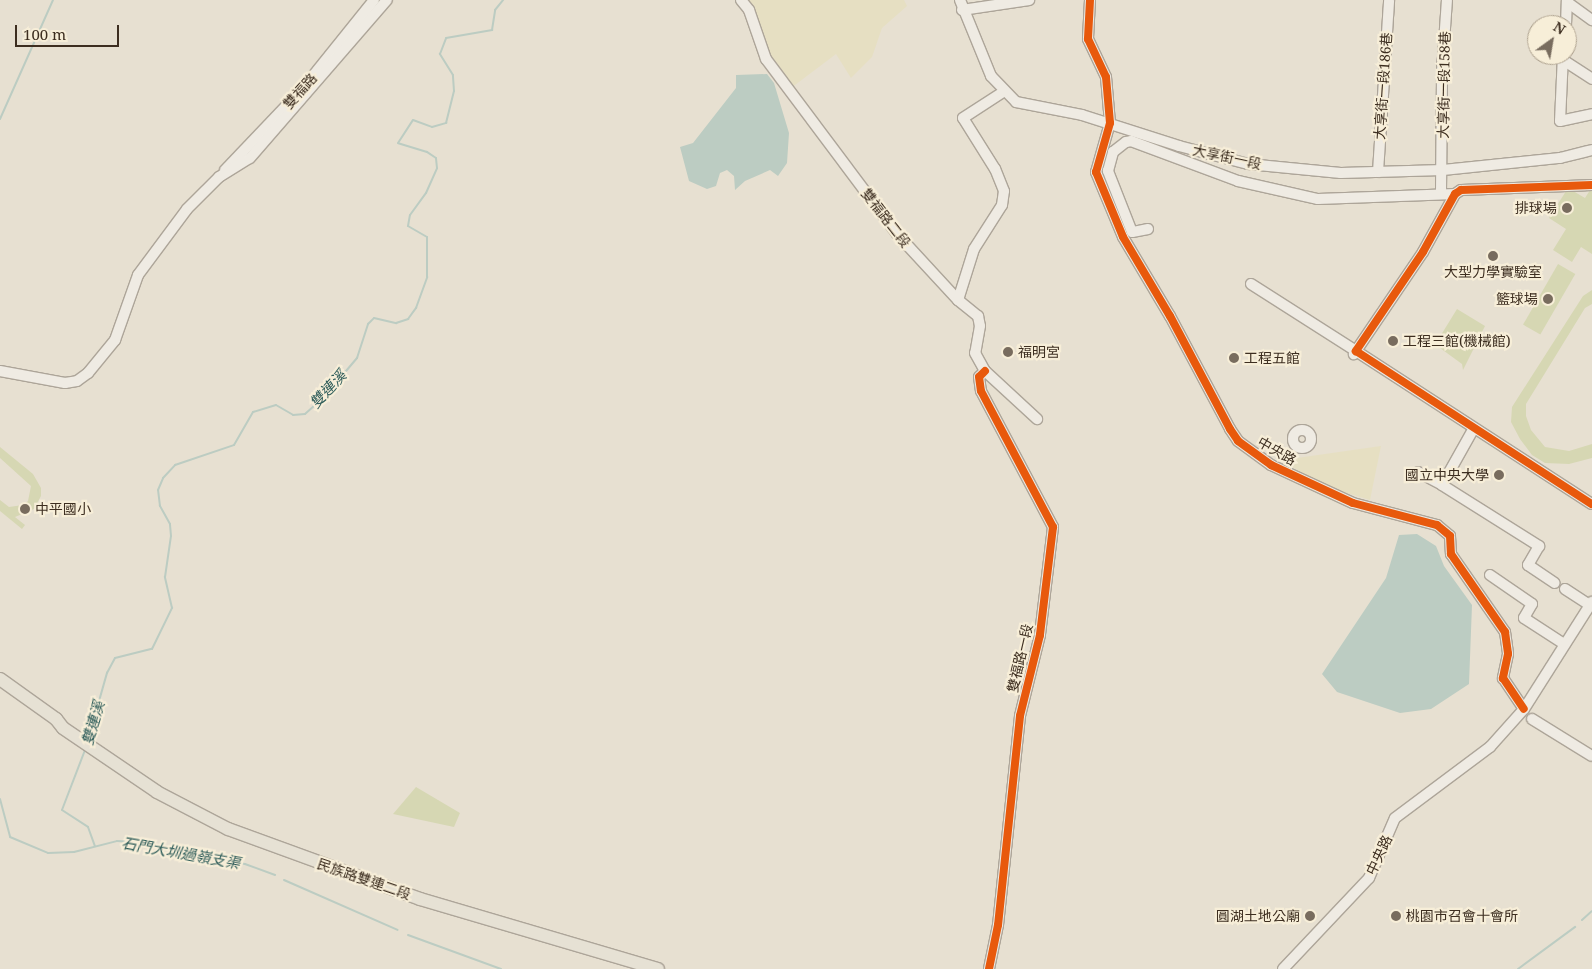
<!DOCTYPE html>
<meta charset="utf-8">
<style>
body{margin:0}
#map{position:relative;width:1592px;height:969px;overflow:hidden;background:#e7e0d1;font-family:"Noto Serif","Noto Sans TC",serif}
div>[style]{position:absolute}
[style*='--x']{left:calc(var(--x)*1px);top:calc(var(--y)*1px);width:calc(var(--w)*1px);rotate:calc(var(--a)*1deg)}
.farmland>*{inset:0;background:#e6dfc2}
.green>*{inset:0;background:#d6d7b3;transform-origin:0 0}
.water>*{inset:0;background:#bcccc2}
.stream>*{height:2px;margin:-1px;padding:0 1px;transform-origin:1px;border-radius:1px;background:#bcccc2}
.roads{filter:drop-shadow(1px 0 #ada599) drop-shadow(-1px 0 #ada599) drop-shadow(0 1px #ada599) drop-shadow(0 -1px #ada599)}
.minor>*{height:10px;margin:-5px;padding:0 5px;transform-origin:5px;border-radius:5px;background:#efebe3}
.minor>.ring{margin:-5px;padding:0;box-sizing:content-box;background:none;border:10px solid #efebe3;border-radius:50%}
.major>*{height:12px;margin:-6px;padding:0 6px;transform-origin:6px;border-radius:6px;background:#e6e1d4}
.cycleway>*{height:8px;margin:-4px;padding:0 4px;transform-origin:4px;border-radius:4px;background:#e8590c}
.dots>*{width:14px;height:14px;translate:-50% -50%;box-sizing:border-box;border:2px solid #f7eed8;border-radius:50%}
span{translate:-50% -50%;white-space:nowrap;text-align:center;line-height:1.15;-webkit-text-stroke:4.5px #f7eed8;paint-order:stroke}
.street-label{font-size:14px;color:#3d2e20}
.poi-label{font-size:14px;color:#3d2e20}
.right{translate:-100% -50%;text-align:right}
.left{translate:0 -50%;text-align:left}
.water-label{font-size:15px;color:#2f5d5a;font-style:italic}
.north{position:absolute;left:1527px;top:15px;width:50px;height:50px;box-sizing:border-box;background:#f7eed8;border:1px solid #ada18e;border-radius:50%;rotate:32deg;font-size:14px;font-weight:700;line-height:20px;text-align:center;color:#3d2e20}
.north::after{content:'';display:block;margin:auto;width:18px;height:22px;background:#786c5e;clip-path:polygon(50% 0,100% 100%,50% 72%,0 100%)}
.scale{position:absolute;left:15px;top:25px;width:104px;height:22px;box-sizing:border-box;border:2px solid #3d2e20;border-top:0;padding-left:6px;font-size:15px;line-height:18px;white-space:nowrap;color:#3d2e20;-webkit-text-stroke:4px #f7eed8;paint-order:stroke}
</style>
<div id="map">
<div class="farmland">
<div style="clip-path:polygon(745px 0,904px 0,907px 6px,882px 28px,872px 57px,851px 78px,836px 54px,791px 88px,768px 56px)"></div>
<div style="clip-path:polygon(1381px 446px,1370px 500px,1331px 488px,1292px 467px,1297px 458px)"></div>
</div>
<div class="green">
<div style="clip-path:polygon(1592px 187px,1592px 254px,1581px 247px,1572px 262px,1553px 250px,1566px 229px,1549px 218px,1568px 188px,1585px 198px)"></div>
<div style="left:1558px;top:264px;width:20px;height:70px;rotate:30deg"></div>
<div style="clip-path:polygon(1592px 290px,1592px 304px,1585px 308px,1526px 404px,1526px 416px,1531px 430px,1545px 447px,1569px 451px,1592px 444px,1592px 458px,1569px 464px,1545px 463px,1532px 455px,1520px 439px,1511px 422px,1512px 407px,1583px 296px)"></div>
<div style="clip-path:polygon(1457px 309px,1485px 326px,1463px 370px,1462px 364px,1440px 348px,1433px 348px)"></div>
<div style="clip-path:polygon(0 447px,33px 474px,41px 488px,41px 496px,34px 509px,15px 517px,25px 525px,22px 529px,0 511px,0 500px,9px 507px,23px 505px,28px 501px,31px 486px,0 458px)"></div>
<div style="clip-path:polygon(416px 787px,460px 813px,454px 827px,393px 814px)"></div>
</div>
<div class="water">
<div style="clip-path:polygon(767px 74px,774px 83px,789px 133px,787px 163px,778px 176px,770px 170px,745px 181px,735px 190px,734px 176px,727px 170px,720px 173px,716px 186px,707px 189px,689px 181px,680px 147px,693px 143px,736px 88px,736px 75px)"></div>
<div style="clip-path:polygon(1417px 534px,1436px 546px,1444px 566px,1472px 605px,1469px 684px,1431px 709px,1400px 713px,1337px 692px,1322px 674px,1386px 578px,1399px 535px)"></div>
</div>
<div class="stream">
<div style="--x:0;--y:119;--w:130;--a:-66"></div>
<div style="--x:88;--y:740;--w:70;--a:-74.2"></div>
<div style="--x:107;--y:673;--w:17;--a:-62"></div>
<div style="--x:115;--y:658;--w:38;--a:-14"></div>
<div style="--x:152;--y:649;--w:46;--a:-64"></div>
<div style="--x:172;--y:608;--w:32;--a:-103"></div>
<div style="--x:165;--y:577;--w:41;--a:-81.7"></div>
<div style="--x:171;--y:536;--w:12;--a:-95"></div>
<div style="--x:170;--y:524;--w:21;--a:-119"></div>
<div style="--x:160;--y:506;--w:16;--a:-97"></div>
<div style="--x:158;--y:490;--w:13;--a:-67"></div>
<div style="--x:163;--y:478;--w:18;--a:-47"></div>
<div style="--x:175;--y:465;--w:62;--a:-18.7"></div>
<div style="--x:234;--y:445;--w:38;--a:-60"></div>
<div style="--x:253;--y:412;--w:24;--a:-17"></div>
<div style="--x:276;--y:405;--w:20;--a:30"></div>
<div style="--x:293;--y:415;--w:12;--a:-5"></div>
<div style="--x:305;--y:414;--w:27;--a:-42"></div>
<div style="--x:325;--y:396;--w:50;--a:-49.9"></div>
<div style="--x:357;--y:358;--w:36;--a:-72"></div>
<div style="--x:368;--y:324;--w:8;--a:-45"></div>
<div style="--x:374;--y:318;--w:23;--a:13"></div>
<div style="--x:396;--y:323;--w:13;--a:-18"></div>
<div style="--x:408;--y:319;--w:14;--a:-54"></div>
<div style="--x:416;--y:308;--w:33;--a:-70"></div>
<div style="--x:427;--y:277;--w:40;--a:-90"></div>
<div style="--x:427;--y:237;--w:22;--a:-150"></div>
<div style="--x:408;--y:226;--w:11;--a:-80"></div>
<div style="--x:410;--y:215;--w:27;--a:-54"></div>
<div style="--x:426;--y:193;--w:27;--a:-66"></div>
<div style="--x:437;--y:168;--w:10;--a:-96"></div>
<div style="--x:436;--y:158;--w:11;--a:-146"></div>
<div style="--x:427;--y:152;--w:30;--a:-163"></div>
<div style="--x:398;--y:143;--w:27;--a:-57"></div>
<div style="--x:413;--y:120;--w:20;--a:20"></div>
<div style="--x:432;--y:127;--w:15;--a:-16"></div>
<div style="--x:446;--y:123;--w:33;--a:-76"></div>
<div style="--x:454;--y:91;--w:16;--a:-94"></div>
<div style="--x:453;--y:75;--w:25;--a:-122"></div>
<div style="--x:440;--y:54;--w:17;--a:-69"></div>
<div style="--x:446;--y:38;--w:47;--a:-9.9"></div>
<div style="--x:492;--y:30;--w:20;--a:-81"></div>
<div style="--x:495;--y:10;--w:13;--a:-51"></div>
<div style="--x:85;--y:750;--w:64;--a:111"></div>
<div style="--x:62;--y:810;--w:31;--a:33"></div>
<div style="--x:88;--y:827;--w:20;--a:70"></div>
<div style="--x:0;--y:799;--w:39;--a:75"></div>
<div style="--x:10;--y:837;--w:41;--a:22.8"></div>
<div style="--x:48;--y:853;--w:26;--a:-2"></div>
<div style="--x:74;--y:852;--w:44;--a:-14.3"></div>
<div style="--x:117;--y:841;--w:18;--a:3"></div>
<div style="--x:135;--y:842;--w:112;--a:11.3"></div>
<div style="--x:245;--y:864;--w:32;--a:20"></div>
<div style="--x:284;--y:880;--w:124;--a:23.7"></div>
<div style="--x:1582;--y:920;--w:13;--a:-42"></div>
<div style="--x:408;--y:935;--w:99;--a:20.1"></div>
<div style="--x:1518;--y:969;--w:71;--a:-36.4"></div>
</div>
<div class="roads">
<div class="minor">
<div style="--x:741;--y:0;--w:13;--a:51"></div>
<div style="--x:749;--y:10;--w:52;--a:70.9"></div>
<div style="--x:766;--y:59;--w:219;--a:53.2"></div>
<div style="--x:897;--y:234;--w:90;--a:47.3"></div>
<div style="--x:958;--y:300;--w:26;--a:39"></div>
<div style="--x:978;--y:316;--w:10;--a:79"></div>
<div style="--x:980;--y:326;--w:27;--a:100"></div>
<div style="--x:975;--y:353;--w:21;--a:61"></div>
<div style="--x:985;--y:371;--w:71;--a:42.7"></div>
<div style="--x:960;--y:0;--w:82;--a:67.8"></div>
<div style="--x:991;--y:76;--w:36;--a:46"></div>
<div style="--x:1016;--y:102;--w:67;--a:11.1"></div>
<div style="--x:1082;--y:115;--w:102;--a:17.7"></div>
<div style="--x:1179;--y:146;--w:71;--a:14.6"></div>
<div style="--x:1248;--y:164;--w:93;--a:5.5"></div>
<div style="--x:1341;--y:173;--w:102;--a:-1.7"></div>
<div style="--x:1443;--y:170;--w:118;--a:-5.9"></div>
<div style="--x:1560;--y:158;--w:33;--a:-14"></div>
<div style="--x:1090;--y:0;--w:39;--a:93"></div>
<div style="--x:1088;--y:39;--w:42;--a:64.7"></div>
<div style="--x:1106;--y:77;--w:46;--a:85"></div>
<div style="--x:1110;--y:123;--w:51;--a:105.9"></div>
<div style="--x:1096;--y:172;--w:70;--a:67.4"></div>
<div style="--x:1123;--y:237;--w:92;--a:59.3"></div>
<div style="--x:1170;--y:316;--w:128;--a:62"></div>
<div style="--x:1230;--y:429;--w:14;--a:56"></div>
<div style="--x:1238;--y:441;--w:41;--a:36"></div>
<div style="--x:1271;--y:465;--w:90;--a:24.9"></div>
<div style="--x:1353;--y:503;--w:87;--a:14.7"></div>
<div style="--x:1437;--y:525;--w:17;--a:40"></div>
<div style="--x:1450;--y:536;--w:18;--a:87"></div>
<div style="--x:1451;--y:554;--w:95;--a:55.3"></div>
<div style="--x:1505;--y:632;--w:22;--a:82"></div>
<div style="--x:1508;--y:654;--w:25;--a:102"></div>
<div style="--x:1503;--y:678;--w:37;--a:56"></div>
<div style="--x:1567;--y:2;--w:31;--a:36"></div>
<div style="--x:962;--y:10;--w:68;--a:-8.5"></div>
<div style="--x:1566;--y:25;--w:25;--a:-88"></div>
<div style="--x:1563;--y:55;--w:66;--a:92.6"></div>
<div style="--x:1560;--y:121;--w:33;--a:-12"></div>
<div style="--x:1563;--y:60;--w:35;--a:33"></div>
<div style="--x:225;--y:170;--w:115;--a:-46.4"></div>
<div style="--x:304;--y:87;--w:112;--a:-51.2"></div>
<div style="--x:1378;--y:172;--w:172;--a:-86.3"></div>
<div style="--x:1592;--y:185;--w:131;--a:177.8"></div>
<div style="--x:1461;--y:190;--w:7;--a:146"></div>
<div style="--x:1455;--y:194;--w:66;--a:118.9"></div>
<div style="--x:1423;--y:252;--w:120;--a:124.1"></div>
<div style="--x:1356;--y:351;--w:281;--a:33"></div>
<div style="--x:1441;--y:192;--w:121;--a:-89.5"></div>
<div style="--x:1442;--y:71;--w:71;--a:-86"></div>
<div style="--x:1148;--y:229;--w:16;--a:169"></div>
<div style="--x:1132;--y:232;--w:66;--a:-111.5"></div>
<div style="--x:1108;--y:171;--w:20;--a:-75"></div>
<div style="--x:1113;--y:152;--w:16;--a:-38"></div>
<div style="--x:1126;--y:142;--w:5;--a:-11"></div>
<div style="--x:1131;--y:141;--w:114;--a:20.5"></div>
<div style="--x:1238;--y:181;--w:82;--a:12.7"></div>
<div style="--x:1318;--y:199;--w:137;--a:-2.1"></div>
<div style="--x:1251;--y:284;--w:125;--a:32.5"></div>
<div style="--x:1356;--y:351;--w:4;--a:124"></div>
<div style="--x:958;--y:300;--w:53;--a:-72.6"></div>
<div style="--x:974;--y:249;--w:52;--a:-57.5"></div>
<div style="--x:1002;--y:205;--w:14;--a:-82"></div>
<div style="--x:1004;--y:191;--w:24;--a:-112"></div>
<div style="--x:995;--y:169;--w:60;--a:-122.1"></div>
<div style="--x:963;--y:118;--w:48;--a:-33"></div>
<div style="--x:0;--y:371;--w:66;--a:10.5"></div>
<div style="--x:65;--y:383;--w:12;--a:-9"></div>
<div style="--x:77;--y:381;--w:14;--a:-36"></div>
<div style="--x:88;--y:373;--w:43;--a:-50.7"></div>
<div style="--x:115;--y:340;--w:69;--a:-70.5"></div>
<div style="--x:138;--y:275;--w:82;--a:-53.4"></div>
<div style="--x:187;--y:209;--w:45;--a:-45"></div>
<div style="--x:219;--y:177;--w:36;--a:-32"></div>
<div style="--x:250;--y:158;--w:209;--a:-49.1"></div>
<div style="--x:985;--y:371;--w:8;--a:135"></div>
<div style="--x:979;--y:377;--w:14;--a:82"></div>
<div style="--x:981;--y:391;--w:154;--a:62.1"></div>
<div style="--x:1053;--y:527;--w:109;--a:96.9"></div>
<div style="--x:1040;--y:635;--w:83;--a:103.9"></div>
<div style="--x:1020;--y:716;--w:210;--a:96"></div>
<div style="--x:998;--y:925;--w:45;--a:101.6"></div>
<div class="ring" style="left:1293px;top:430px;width:8px;height:8px"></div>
<div style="--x:1418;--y:472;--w:27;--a:28"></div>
<div style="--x:1442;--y:485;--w:65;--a:-60.7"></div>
<div style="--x:1442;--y:485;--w:115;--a:32.2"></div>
<div style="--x:1539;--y:546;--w:22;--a:120"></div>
<div style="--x:1528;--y:565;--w:32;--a:34"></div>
<div style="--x:1490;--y:575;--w:51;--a:34.6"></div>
<div style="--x:1532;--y:604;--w:16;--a:120"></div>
<div style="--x:1524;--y:618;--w:48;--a:33"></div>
<div style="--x:1565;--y:589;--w:30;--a:33"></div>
<div style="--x:1532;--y:719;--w:70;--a:31.7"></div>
<div style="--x:1283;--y:969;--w:125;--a:-46.6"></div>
<div style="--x:1369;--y:878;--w:65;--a:-66.6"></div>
<div style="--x:1395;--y:818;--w:119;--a:-36.8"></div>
<div style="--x:1490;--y:747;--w:51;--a:-48.2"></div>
<div style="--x:1524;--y:709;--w:127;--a:-57.6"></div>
</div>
<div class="major">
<div style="--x:0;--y:679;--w:69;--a:35.5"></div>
<div style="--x:56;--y:719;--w:11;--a:52"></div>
<div style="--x:63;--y:728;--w:114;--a:34.2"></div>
<div style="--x:157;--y:792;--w:80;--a:27.5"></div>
<div style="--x:228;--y:829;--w:204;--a:20"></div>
<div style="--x:420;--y:899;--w:248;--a:16.4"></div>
</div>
</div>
<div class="cycleway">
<div style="--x:1090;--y:0;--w:39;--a:93"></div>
<div style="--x:1088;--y:39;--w:42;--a:64.7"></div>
<div style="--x:1106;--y:77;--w:46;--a:85"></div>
<div style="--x:1110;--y:123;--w:51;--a:105.9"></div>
<div style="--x:1096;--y:172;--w:70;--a:67.4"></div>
<div style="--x:1123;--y:237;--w:92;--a:59.3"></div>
<div style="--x:1170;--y:316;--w:128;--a:62"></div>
<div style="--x:1230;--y:429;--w:14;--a:56"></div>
<div style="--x:1238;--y:441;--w:41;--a:36"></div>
<div style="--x:1271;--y:465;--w:90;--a:24.9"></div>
<div style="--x:1353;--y:503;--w:87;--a:14.7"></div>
<div style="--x:1437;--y:525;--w:17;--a:40"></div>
<div style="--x:1450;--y:536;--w:18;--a:87"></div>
<div style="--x:1451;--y:554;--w:95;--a:55.3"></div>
<div style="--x:1505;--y:632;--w:22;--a:82"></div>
<div style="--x:1508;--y:654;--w:25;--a:102"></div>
<div style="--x:1503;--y:678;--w:37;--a:56"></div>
<div style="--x:1592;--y:185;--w:131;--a:177.8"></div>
<div style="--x:1461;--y:190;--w:7;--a:146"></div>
<div style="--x:1455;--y:194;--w:66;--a:118.9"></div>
<div style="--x:1423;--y:252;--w:120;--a:124.1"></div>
<div style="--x:1356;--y:351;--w:281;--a:33"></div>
<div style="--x:985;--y:371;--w:8;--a:135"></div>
<div style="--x:979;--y:377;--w:14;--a:82"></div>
<div style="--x:981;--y:391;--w:154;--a:62.1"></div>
<div style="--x:1053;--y:527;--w:109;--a:96.9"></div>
<div style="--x:1040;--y:635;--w:83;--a:103.9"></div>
<div style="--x:1020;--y:716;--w:210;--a:96"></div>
<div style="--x:998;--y:925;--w:45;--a:101.6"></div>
</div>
<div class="dots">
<div style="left:1567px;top:208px;background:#786c5e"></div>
<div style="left:1493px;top:256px;background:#786c5e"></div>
<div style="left:1548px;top:299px;background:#786c5e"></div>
<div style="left:1393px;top:341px;background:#786c5e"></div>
<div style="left:1008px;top:352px;background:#786c5e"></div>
<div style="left:1234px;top:358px;background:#786c5e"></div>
<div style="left:1499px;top:475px;background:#786c5e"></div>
<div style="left:25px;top:509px;background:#786c5e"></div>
<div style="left:1310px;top:916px;background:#786c5e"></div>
<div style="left:1396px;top:916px;background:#786c5e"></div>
</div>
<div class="street-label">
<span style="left:1444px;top:85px;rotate:-89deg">大享街一段158巷</span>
<span style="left:1383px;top:86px;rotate:-86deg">大享街一段186巷</span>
<span style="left:300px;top:91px;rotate:-48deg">雙福路</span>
<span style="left:1227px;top:157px;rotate:12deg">大享街一段</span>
<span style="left:886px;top:218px;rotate:52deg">雙福路二段</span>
<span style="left:1277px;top:451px;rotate:30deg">中央路</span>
<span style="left:1020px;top:658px;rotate:-77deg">雙福路一段</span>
<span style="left:1379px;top:855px;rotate:-65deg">中央路</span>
<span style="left:364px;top:879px;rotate:19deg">民族路雙連二段</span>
</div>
<div class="poi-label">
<span class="right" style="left:1557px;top:208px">排球場</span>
<span style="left:1493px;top:272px">大型力學實驗室</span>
<span class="right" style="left:1538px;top:299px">籃球場</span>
<span class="left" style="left:1403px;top:341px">工程三館(機械館)</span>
<span class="left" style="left:1018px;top:352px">福明宮</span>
<span class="left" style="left:1244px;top:358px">工程五館</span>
<span class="right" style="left:1489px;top:475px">國立中央大學</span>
<span class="left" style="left:35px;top:509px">中平國小</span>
<span class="right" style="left:1300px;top:916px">圓湖土地公廟</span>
<span class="left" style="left:1406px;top:916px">桃園市召會十會所</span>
</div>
<div class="water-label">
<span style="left:328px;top:389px;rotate:-47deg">雙連溪</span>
<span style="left:93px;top:723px;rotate:-74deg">雙連溪</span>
<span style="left:181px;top:853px;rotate:10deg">石門大圳過嶺支渠</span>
</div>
<div class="north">N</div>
<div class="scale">100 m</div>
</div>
